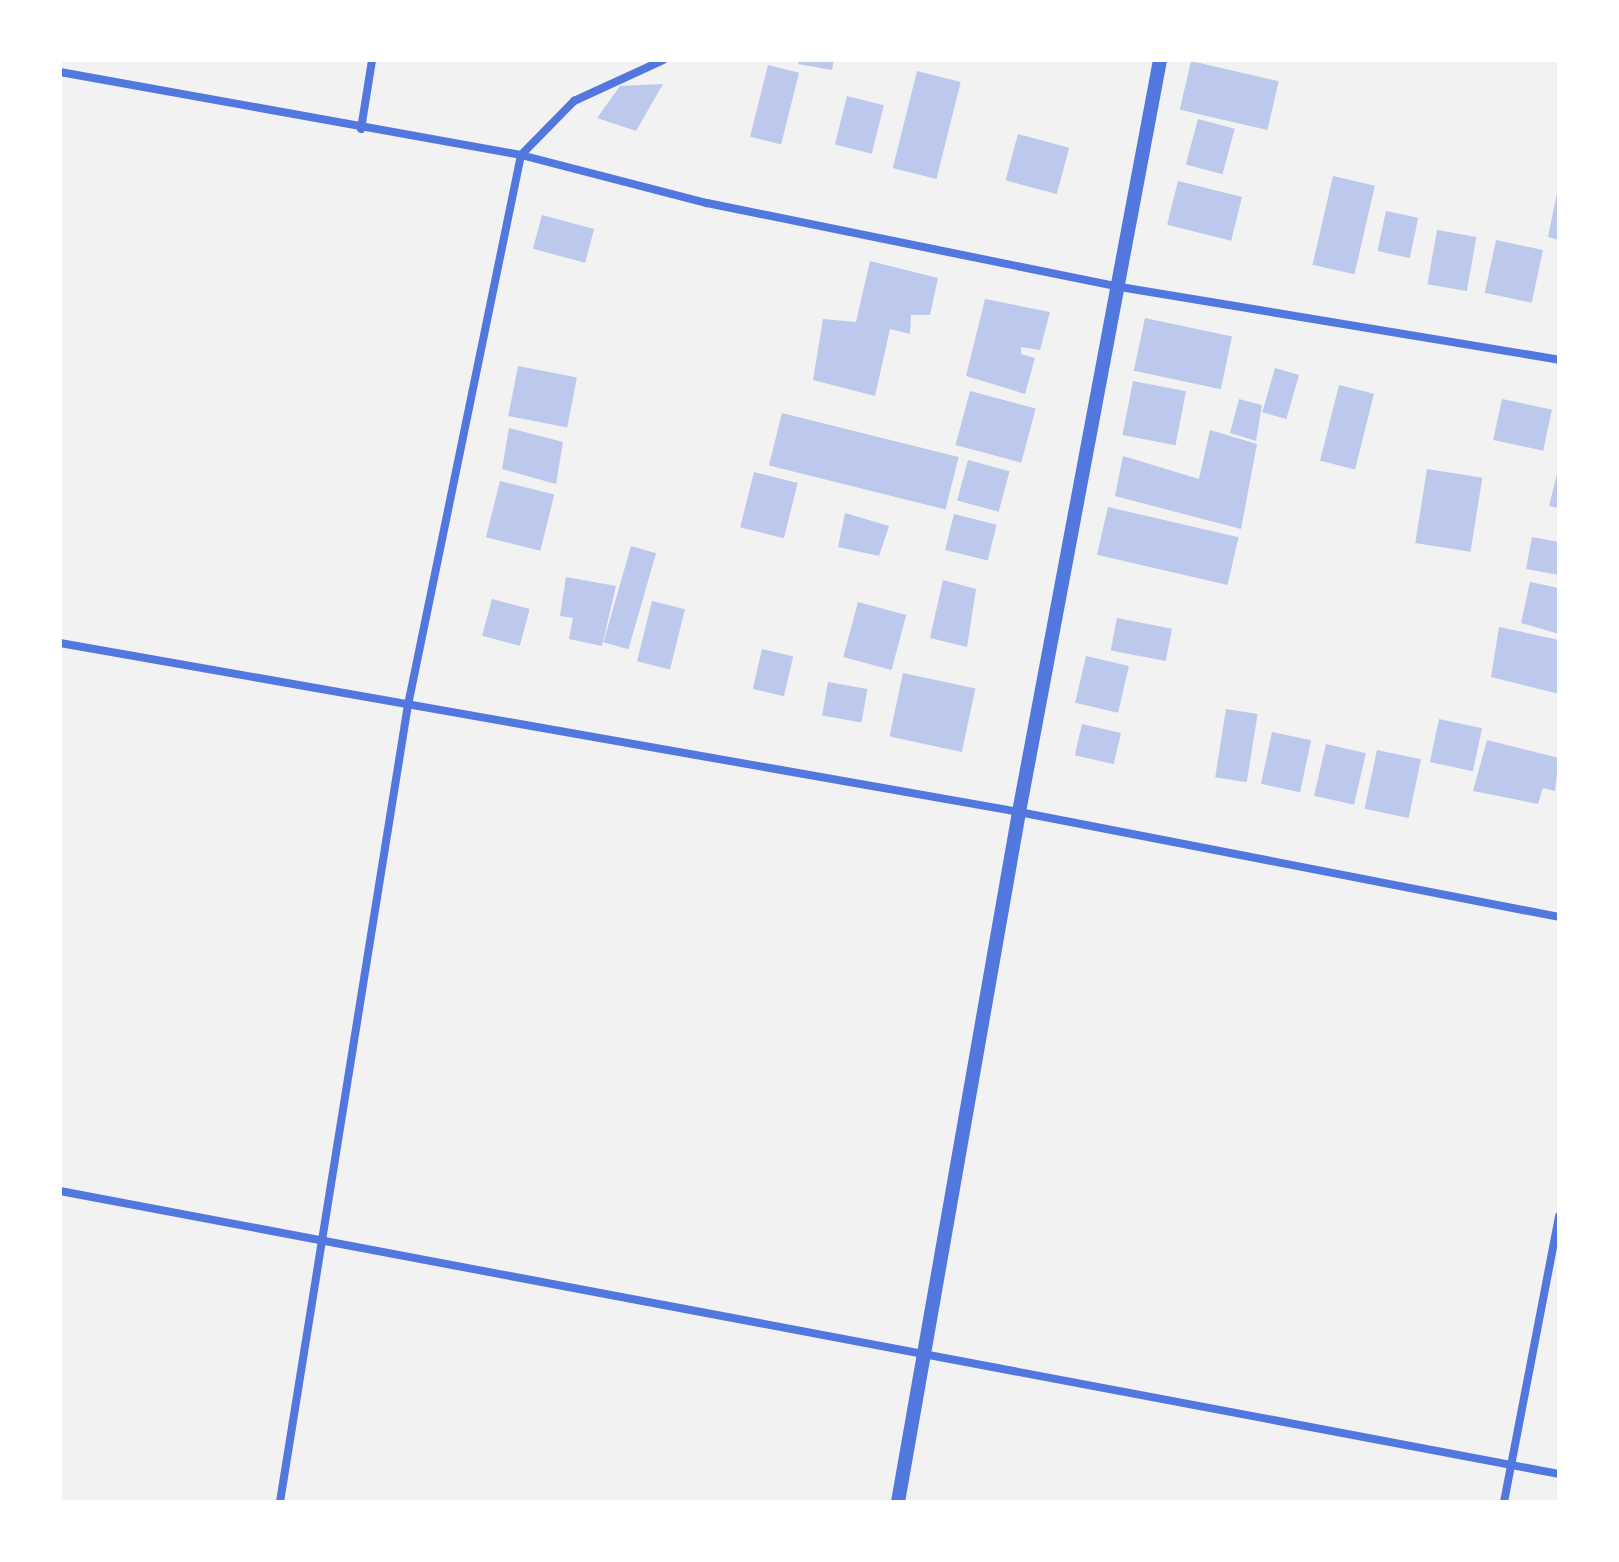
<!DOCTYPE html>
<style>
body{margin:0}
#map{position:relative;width:1619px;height:1562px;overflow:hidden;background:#f2f2f2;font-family:"Alegreya Sans",sans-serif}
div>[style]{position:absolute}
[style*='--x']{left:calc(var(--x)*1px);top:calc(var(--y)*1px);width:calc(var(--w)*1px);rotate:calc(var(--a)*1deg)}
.building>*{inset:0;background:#bdc9ec;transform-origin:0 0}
.minor>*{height:8px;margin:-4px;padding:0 4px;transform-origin:4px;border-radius:4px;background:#5277de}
.tertiary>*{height:14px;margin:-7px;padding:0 7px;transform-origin:7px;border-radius:7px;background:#5277de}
span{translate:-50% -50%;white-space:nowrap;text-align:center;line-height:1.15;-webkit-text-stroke:8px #fff;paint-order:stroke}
.frame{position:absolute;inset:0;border:62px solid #fff;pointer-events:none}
</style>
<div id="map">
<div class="building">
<div style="clip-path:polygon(799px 60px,834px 60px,832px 70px,798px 64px)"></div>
<div style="left:1191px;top:61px;width:90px;height:50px;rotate:13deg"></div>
<div style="left:768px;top:65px;width:32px;height:74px;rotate:14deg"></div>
<div style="left:917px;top:71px;width:45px;height:100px;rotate:14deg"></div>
<div style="clip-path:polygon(663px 84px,636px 131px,597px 118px,620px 86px)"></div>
<div style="left:847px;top:96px;width:38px;height:50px;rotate:14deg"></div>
<div style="left:1198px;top:119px;width:38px;height:47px;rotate:15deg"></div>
<div style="left:1018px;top:134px;width:53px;height:48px;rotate:15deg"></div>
<div style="left:1333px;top:176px;width:43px;height:91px;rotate:13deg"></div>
<div style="left:1178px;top:181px;width:66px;height:45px;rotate:14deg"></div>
<div style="clip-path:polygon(1558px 188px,1559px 188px,1559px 240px,1548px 237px)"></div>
<div style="left:1386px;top:211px;width:33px;height:41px;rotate:12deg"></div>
<div style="left:542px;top:215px;width:54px;height:35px;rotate:15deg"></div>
<div style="left:1437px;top:230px;width:40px;height:55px;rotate:10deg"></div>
<div style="left:1496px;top:240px;width:48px;height:54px;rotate:12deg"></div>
<div style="clip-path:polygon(870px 261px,938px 278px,930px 315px,911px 315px,910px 334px,890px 329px,875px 396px,813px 380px,823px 319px,856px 322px)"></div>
<div style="clip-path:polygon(985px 299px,1050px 312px,1040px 350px,1021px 347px,1021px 354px,1035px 358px,1025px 394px,966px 376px)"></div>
<div style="left:1145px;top:318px;width:89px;height:54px;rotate:12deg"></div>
<div style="left:518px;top:366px;width:60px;height:51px;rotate:11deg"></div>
<div style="left:1275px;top:368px;width:25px;height:46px;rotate:16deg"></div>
<div style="left:1133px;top:381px;width:54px;height:55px;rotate:11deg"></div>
<div style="left:1339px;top:385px;width:36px;height:78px;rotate:14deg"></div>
<div style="left:970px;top:391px;width:68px;height:56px;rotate:15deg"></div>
<div style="clip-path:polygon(1239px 399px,1262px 405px,1256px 441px,1230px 433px)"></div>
<div style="left:1502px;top:399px;width:51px;height:42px;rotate:12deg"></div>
<div style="left:782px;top:413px;width:182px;height:54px;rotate:14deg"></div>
<div style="clip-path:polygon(509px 428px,563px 442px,556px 484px,502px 469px)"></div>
<div style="clip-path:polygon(1210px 430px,1257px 444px,1241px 529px,1115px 496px,1123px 456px,1199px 479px)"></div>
<div style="left:968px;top:460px;width:43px;height:42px;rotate:15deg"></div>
<div style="left:1427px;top:469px;width:56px;height:75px;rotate:9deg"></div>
<div style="clip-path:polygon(1558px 470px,1559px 470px,1559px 508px,1549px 506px)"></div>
<div style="left:754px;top:472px;width:45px;height:57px;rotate:14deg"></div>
<div style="left:500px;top:481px;width:56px;height:58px;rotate:14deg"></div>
<div style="left:1108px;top:507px;width:134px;height:49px;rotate:13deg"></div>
<div style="clip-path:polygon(845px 513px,889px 526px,879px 556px,838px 547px)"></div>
<div style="left:954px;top:514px;width:44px;height:37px;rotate:14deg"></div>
<div style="clip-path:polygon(1532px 537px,1559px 542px,1559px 575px,1526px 569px)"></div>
<div style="left:631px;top:546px;width:26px;height:100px;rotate:16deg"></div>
<div style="clip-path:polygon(566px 577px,616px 586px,602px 646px,569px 639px,573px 618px,560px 616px)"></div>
<div style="clip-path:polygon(943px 580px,976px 589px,967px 647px,930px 638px)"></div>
<div style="clip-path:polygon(1530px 582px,1559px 588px,1559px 634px,1521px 623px)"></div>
<div style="left:492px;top:599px;width:39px;height:38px;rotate:15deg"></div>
<div style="left:652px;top:601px;width:34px;height:62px;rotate:14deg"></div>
<div style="left:858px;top:602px;width:50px;height:57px;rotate:15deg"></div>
<div style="left:1117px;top:618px;width:56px;height:33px;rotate:11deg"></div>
<div style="clip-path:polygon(1499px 627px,1559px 640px,1559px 694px,1491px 677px)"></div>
<div style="left:762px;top:649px;width:32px;height:41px;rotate:13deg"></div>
<div style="left:1086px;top:656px;width:44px;height:48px;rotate:13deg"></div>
<div style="left:903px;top:673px;width:74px;height:65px;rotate:12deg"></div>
<div style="left:828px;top:682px;width:40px;height:34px;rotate:10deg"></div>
<div style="left:1226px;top:709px;width:32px;height:69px;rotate:9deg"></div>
<div style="left:1439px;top:719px;width:44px;height:44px;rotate:12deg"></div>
<div style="left:1082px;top:724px;width:40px;height:32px;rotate:13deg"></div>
<div style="left:1272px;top:732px;width:40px;height:53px;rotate:12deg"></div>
<div style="clip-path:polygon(1487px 740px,1559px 758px,1555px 791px,1543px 788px,1538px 804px,1473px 791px)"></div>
<div style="left:1326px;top:744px;width:41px;height:53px;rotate:13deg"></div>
<div style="left:1377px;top:750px;width:45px;height:60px;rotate:12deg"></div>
</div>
<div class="minor">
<div style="--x:60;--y:72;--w:468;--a:10.2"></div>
<div style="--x:521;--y:155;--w:192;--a:14.5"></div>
<div style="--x:707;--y:203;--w:421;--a:11.5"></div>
<div style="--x:1120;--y:287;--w:445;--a:9.4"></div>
<div style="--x:361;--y:129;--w:70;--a:-80.9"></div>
<div style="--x:60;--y:643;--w:974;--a:9.99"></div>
<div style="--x:1019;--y:812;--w:550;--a:11"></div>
<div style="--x:60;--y:1191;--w:1525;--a:10.69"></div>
<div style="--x:280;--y:1502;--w:807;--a:-80.88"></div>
<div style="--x:408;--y:705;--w:561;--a:-78.39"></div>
<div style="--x:521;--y:155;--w:76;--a:-45.5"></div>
<div style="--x:574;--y:101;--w:98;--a:-24.7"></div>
<div style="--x:1504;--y:1502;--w:291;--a:-79.1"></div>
</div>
<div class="tertiary">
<div style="--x:898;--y:1502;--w:701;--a:-80.05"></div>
<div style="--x:1019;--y:812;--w:765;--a:-79.38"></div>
</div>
<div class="frame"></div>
</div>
